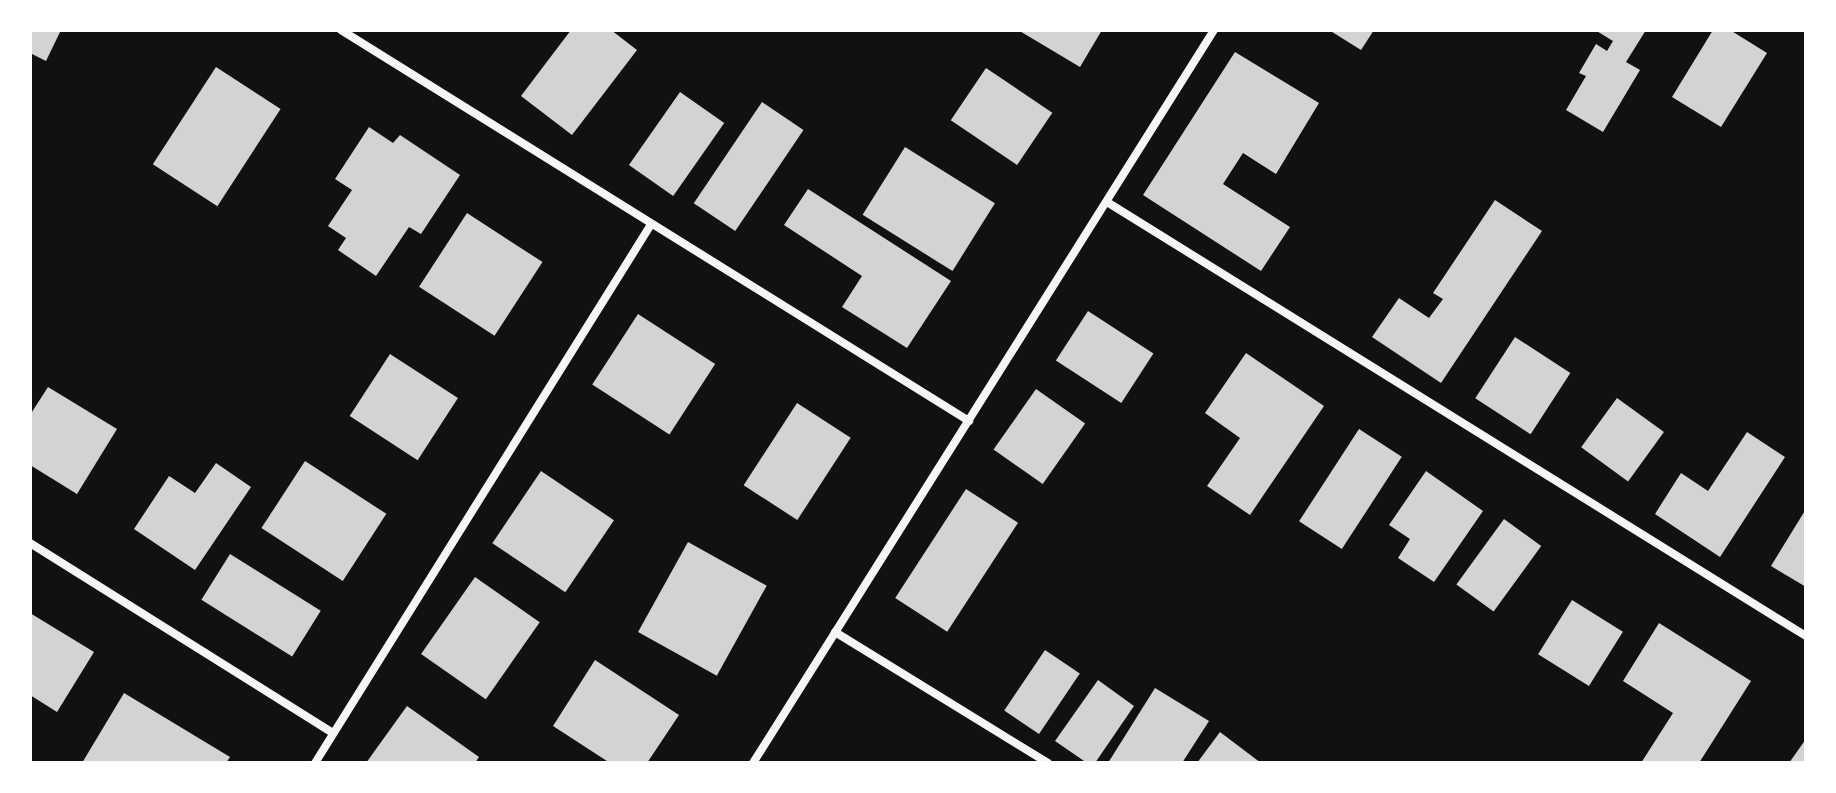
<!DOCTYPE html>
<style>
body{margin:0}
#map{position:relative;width:1836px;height:793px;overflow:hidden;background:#111;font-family:Rubik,sans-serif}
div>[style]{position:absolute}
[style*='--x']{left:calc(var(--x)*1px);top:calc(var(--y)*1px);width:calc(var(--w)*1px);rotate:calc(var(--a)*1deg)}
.building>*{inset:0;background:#d3d3d3;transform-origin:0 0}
.minor>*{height:8px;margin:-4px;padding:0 4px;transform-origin:4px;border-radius:4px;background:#f5f5f5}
span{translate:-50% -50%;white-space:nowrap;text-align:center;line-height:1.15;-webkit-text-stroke:6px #fff;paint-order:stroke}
.frame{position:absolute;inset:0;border:32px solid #fff;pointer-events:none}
</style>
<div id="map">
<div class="building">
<div style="clip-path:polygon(30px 30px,61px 30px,46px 61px,30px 53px)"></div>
<div style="clip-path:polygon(571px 30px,611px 30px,637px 50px,572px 135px,521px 96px)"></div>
<div style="clip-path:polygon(1018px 30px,1102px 30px,1080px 67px)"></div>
<div style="clip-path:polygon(1329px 30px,1374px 30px,1361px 50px)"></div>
<div style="clip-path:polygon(1595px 30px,1646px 30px,1626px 62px,1640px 70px,1603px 132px,1566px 110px,1586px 76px,1579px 73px,1596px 44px,1607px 51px,1613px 41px)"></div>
<div style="clip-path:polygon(1713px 30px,1730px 30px,1767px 53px,1721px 127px,1672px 97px)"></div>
<div style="clip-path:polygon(1235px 52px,1319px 103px,1276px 174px,1243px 153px,1223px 184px,1290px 227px,1261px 271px,1143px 195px)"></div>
<div style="left:216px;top:67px;width:77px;height:116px;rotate:33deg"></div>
<div style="left:986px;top:68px;width:80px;height:63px;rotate:34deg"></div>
<div style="left:680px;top:92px;width:54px;height:89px;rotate:35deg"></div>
<div style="left:762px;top:102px;width:50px;height:122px;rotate:34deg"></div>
<div style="clip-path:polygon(369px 127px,393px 143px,400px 135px,460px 175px,421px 234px,409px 227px,376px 276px,338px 250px,346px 238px,328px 226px,352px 190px,335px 179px)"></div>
<div style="left:905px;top:147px;width:106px;height:80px;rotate:32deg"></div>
<div style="clip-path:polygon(808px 189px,951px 281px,907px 348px,842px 307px,862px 276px,784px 225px)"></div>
<div style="clip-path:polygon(1495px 200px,1542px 231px,1441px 383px,1372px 337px,1399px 298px,1429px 318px,1443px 299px,1433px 293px)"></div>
<div style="left:467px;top:213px;width:90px;height:88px;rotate:33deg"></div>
<div style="left:1088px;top:311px;width:78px;height:59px;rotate:33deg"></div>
<div style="left:638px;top:314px;width:92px;height:84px;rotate:33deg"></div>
<div style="left:1515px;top:337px;width:66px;height:73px;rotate:33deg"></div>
<div style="clip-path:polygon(1246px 353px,1324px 406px,1250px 515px,1207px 486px,1240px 438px,1205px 413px)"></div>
<div style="left:390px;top:354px;width:81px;height:74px;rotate:33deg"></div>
<div style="clip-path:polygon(48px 387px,117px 429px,77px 494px,30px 465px,30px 415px)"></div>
<div style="left:1036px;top:389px;width:60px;height:74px;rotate:35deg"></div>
<div style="left:1617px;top:398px;width:58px;height:61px;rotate:36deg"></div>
<div style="left:797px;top:403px;width:64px;height:98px;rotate:33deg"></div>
<div style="left:1359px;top:429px;width:51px;height:110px;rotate:33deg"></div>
<div style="clip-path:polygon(1747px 432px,1785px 457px,1720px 557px,1655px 514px,1681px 473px,1708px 491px)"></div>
<div style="left:305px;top:461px;width:97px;height:80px;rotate:33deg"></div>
<div style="clip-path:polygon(216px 463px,251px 487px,195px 570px,134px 529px,169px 476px,195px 493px)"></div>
<div style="left:541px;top:471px;width:88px;height:87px;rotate:34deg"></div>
<div style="clip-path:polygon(1426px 471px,1483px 511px,1434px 582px,1398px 558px,1410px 539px,1389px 525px)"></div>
<div style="left:966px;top:489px;width:62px;height:130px;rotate:33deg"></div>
<div style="clip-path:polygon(1806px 509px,1806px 587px,1771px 566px)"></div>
<div style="left:1504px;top:519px;width:46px;height:81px;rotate:36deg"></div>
<div style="left:688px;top:542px;width:90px;height:103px;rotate:29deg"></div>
<div style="left:230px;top:554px;width:107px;height:54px;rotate:32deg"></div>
<div style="left:475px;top:577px;width:79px;height:94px;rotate:35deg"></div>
<div style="left:1572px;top:600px;width:60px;height:64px;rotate:32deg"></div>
<div style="clip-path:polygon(30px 613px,94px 652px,57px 712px,30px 695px)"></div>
<div style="clip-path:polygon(1659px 623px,1751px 681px,1699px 763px,1641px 763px,1673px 713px,1623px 681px)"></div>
<div style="left:1045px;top:650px;width:42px;height:73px;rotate:34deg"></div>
<div style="clip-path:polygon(595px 660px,679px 715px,647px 763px,610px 763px,553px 726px)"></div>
<div style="clip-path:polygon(1098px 680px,1134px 706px,1095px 763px,1087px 763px,1055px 741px)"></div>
<div style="clip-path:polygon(1155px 688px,1209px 721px,1182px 763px,1108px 763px)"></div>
<div style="clip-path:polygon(124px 693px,230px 757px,226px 763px,82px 763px)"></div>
<div style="clip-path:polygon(407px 706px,479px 757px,475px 763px,366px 763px)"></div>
<div style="clip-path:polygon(1220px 732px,1261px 763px,1197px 763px)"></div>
<div style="clip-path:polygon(1806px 739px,1806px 763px,1789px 763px)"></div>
</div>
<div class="minor">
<div style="--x:341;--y:30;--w:740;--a:31.91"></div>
<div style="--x:1107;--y:202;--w:823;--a:31.84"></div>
<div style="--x:30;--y:543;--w:358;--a:32.1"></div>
<div style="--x:835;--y:632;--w:250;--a:31.6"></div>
<div style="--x:315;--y:763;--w:633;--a:-58.04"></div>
<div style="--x:753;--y:763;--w:866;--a:-57.83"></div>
</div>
<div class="frame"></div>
</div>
